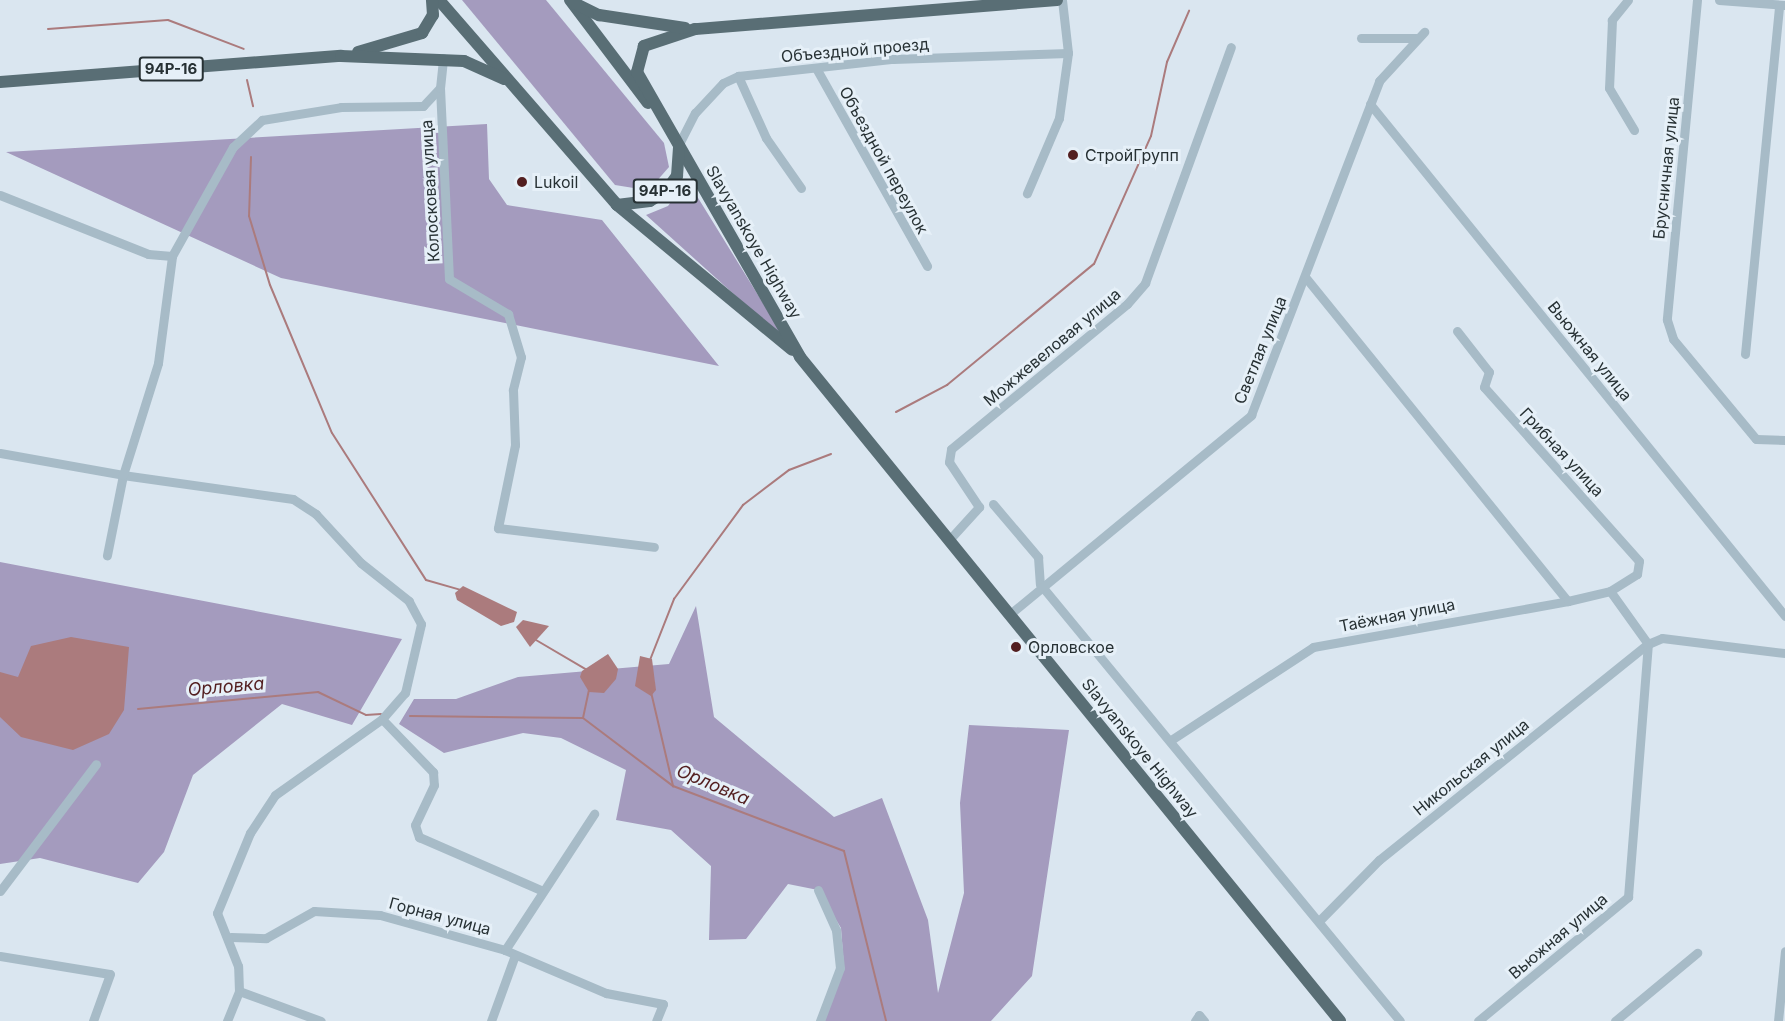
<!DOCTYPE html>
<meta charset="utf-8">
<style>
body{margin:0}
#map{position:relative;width:1785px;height:1021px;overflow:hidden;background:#dae6f0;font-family:Inter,sans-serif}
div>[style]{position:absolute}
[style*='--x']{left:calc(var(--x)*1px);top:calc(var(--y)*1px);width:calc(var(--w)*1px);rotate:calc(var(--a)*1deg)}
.green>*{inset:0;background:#a49bbe}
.water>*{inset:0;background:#ab7b7d}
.stream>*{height:2px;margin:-1px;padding:0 1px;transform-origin:1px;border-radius:1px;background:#ab7b7d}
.minor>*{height:9px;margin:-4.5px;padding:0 4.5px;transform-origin:4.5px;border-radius:4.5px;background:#a7bbc7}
.major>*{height:12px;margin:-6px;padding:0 6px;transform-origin:6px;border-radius:6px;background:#596e75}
.dots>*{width:16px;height:16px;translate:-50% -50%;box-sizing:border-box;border:3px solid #e6f0f8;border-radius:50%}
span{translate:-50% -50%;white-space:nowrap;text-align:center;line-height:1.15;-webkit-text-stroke:6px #e6f0f8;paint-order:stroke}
.shield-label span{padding:2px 4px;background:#e6f0f8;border:2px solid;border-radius:4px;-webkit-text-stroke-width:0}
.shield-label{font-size:15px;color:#273134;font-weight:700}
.street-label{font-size:16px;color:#273134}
.poi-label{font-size:16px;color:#273134}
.left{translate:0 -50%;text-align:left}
.water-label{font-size:18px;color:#531f20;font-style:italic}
</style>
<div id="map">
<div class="green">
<div style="clip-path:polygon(462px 0,546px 0,664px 143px,669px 167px,655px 183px,646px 190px,615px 185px)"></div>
<div style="clip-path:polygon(487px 124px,489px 179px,507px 205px,602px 220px,719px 366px,281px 278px,6px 152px)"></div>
<div style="clip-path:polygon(687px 180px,787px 342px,646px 215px,668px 206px)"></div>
<div style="clip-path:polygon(0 562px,402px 639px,352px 725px,282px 704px,193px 775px,164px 852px,138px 883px,40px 858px,0 864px)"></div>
<div style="clip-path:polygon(696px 606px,714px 717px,834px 817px,882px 798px,928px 920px,938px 993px,964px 893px,960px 803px,969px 725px,1069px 730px,1032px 976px,991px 1021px,824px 1021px,844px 967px,841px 928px,818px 890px,788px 884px,746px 939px,709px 940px,711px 866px,671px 830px,616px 820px,626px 770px,561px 738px,523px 733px,444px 753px,399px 724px,414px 699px,456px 699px,518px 677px,669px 664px)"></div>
</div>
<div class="water">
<div style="clip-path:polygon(463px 586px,517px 612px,514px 622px,501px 626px,457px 600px,455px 593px)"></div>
<div style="clip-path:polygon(523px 620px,549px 626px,530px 647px,516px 627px)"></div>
<div style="clip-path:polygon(71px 637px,129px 647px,124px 710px,109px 734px,73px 750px,21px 737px,0 717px,0 672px,18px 677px,31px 646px)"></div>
<div style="clip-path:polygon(608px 654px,618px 669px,616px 679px,604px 693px,589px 692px,580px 677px,582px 671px)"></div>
<div style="clip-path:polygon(640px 656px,652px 659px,656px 690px,651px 696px,635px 686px)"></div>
</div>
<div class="stream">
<div style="--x:48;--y:29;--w:120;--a:-4.3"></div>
<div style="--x:168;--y:20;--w:81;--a:20.9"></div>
<div style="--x:247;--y:80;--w:27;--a:77"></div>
<div style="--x:251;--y:157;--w:59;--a:91.9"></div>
<div style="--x:249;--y:216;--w:72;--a:73.1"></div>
<div style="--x:270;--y:285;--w:160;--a:67.3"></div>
<div style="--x:332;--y:433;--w:174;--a:57.4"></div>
<div style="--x:426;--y:580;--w:35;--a:16"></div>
<div style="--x:896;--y:412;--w:58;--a:-27.9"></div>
<div style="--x:947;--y:385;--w:190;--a:-39.5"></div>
<div style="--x:1094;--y:264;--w:140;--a:-66"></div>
<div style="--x:1151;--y:136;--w:76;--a:-77.8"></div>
<div style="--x:1167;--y:62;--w:56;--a:-66.7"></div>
<div style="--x:536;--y:640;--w:59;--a:30.5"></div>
<div style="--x:650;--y:660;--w:66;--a:-68.5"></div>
<div style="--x:674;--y:599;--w:117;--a:-53.7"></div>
<div style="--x:743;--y:505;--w:58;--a:-37.3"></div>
<div style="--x:789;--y:470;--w:45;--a:-20.9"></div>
<div style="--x:651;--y:692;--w:97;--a:76.8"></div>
<div style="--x:138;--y:709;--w:181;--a:-5.4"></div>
<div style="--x:318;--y:692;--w:53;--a:25.6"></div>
<div style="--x:366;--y:715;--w:15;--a:-4"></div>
<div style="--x:410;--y:716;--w:173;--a:0.7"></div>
<div style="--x:583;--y:718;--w:113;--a:37.1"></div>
<div style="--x:673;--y:786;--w:183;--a:20.8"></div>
<div style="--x:844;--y:851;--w:175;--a:76.1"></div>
<div style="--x:583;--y:718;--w:29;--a:-78"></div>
</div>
<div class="minor">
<div style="--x:1062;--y:0;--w:53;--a:83.5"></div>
<div style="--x:1628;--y:0;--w:26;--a:129"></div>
<div style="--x:1612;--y:20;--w:68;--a:92.5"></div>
<div style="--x:1609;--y:88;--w:49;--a:59.2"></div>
<div style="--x:1697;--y:0;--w:321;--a:95.4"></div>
<div style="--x:1667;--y:320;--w:20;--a:72"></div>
<div style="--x:1673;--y:339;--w:130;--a:50.3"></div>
<div style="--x:1756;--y:439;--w:29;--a:2"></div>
<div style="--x:1719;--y:0;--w:66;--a:4.3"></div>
<div style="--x:1361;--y:38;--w:57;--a:0"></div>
<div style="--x:816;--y:68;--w:227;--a:60.7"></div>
<div style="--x:738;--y:76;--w:68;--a:65.7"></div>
<div style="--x:766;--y:138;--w:61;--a:55"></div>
<div style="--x:440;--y:88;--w:191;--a:87.3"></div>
<div style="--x:449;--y:279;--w:69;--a:30.7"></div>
<div style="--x:508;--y:314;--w:45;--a:73.2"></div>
<div style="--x:521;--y:357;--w:34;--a:104"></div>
<div style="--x:513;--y:390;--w:55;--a:87.9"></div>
<div style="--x:515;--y:445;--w:85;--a:101.6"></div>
<div style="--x:498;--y:528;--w:157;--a:6.9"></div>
<div style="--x:1370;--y:104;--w:659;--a:50.97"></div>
<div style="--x:679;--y:144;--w:35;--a:-63"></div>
<div style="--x:695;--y:113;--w:41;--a:-47"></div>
<div style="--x:723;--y:83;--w:17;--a:-25"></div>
<div style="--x:738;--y:76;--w:156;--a:-6.3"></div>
<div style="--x:893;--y:59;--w:175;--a:-2"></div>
<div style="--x:1068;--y:53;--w:66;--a:97.9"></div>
<div style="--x:1059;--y:118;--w:82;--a:113.1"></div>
<div style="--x:0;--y:195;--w:159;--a:21.7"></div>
<div style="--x:148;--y:254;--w:24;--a:5"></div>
<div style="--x:1306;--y:278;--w:416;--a:51"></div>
<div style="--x:1745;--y:354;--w:350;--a:-84.4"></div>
<div style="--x:0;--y:453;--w:125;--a:10.1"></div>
<div style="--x:123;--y:475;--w:82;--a:101.3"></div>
<div style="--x:993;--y:504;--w:70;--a:49.7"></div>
<div style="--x:1038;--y:557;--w:27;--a:86"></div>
<div style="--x:1040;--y:584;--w:566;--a:50.52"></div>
<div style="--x:949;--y:540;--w:45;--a:-47.7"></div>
<div style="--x:979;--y:507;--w:54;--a:-123.7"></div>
<div style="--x:949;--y:462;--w:13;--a:-81"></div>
<div style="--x:951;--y:449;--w:228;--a:-39.5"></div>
<div style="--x:1127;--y:304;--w:28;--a:-49"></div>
<div style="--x:1145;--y:283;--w:251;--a:-70"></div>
<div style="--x:1010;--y:614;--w:313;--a:-39.5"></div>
<div style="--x:1251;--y:415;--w:358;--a:-69"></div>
<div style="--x:1379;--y:81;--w:67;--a:-47.4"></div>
<div style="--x:382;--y:719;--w:74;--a:46.1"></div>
<div style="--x:433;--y:772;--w:13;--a:86"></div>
<div style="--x:434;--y:785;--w:44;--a:115.4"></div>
<div style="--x:415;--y:825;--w:13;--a:72"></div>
<div style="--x:419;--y:837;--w:133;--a:23.5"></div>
<div style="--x:1171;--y:740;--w:170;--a:-33.2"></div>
<div style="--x:1313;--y:647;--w:259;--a:-10.2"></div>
<div style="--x:1568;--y:601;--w:43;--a:-13.4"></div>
<div style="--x:1610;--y:591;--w:32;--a:-32"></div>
<div style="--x:1637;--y:574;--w:13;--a:-81"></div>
<div style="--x:1639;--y:561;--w:233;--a:-131.7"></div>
<div style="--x:1484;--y:387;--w:16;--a:-72"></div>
<div style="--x:1489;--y:372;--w:52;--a:-128"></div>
<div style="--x:818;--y:890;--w:44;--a:65.8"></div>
<div style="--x:836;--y:930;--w:38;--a:84"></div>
<div style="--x:840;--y:968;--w:57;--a:110.7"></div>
<div style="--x:0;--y:891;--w:159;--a:-52.9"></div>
<div style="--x:1319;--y:921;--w:86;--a:-45.5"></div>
<div style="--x:1379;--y:860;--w:345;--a:-38.8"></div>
<div style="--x:1648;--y:644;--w:15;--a:-23"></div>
<div style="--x:1662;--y:638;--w:124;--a:7"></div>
<div style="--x:231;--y:937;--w:35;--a:2"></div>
<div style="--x:266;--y:938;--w:55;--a:-29.4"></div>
<div style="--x:314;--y:911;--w:66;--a:3.5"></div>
<div style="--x:380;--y:915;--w:130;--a:15.6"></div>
<div style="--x:505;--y:950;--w:110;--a:23.1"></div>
<div style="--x:606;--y:993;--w:58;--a:10.9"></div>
<div style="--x:663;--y:1004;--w:18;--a:112"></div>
<div style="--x:505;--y:950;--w:163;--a:-56.8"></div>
<div style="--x:0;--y:956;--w:111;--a:9.3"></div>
<div style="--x:110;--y:974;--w:50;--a:109.9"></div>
<div style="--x:239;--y:991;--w:87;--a:20.1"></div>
<div style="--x:227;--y:1021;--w:32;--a:-68"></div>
<div style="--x:239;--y:991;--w:25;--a:-92"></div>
<div style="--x:238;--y:966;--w:57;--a:-111.6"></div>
<div style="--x:217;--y:913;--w:87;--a:-67.6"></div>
<div style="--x:250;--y:833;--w:45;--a:-56.7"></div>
<div style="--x:275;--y:795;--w:131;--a:-35.4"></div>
<div style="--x:382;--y:719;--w:35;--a:-49"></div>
<div style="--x:405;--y:693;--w:71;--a:-76.9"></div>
<div style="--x:421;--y:624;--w:26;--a:-118"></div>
<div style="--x:409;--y:601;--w:61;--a:-141.6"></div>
<div style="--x:361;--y:563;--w:67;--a:-132.6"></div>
<div style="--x:316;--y:514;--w:27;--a:-147"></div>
<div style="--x:293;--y:499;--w:172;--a:-172"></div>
<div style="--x:123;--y:475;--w:117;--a:-72.6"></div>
<div style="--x:158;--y:363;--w:108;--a:-82.5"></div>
<div style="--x:172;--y:256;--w:125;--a:-60.8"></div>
<div style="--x:233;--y:147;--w:40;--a:-43"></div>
<div style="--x:262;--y:120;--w:80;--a:-9.3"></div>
<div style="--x:341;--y:107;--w:82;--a:-0.7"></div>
<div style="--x:423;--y:106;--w:25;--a:-47"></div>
<div style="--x:440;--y:88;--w:30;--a:-84"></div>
<div style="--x:491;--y:1021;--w:70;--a:-70"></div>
<div style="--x:1195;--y:1021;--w:7;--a:-56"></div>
<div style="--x:1199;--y:1015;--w:8;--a:50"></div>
<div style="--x:1478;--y:1021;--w:195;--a:-39.6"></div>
<div style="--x:1628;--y:897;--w:254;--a:-85.5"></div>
<div style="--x:1648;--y:644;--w:65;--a:-125.6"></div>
<div style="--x:1615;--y:1021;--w:107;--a:-39.7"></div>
<div style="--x:1778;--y:1021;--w:70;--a:-84.3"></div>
</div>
<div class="major">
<div style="--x:439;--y:0;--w:271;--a:49"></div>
<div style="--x:617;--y:205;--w:227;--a:39.6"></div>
<div style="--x:570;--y:0;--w:129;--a:52.9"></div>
<div style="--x:1057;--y:0;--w:363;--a:175.4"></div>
<div style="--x:695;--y:29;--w:54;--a:161.6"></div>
<div style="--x:644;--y:46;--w:27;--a:105"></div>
<div style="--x:637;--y:72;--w:328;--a:60.2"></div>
<div style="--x:800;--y:357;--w:856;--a:50.88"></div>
<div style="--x:574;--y:3;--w:28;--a:26"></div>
<div style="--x:599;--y:15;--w:87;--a:8.6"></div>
<div style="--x:358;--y:52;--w:67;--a:-16.5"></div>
<div style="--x:422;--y:33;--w:21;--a:-59"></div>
<div style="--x:433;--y:15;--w:15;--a:-94"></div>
<div style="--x:0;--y:82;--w:342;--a:-4.4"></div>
<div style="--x:341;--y:56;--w:123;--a:2.3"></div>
<div style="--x:464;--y:61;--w:44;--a:24.2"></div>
<div style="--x:617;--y:205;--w:33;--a:-7"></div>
<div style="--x:650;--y:201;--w:19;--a:-32"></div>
<div style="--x:666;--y:191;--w:19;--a:-54"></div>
<div style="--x:677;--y:176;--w:30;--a:-86"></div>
</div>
<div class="dots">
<div style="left:1073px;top:155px;background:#531f20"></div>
<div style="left:522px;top:182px;background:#531f20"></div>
<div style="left:1016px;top:647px;background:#531f20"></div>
</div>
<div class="shield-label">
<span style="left:171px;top:69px">94Р-16</span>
<span style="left:665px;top:191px">94Р-16</span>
</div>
<div class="street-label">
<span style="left:855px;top:50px;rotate:-5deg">Объездной проезд</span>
<span style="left:884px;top:160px;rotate:61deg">Объездной переулок</span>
<span style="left:1666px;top:168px;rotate:-84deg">Брусничная улица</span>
<span style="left:430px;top:191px;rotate:-93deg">Колосковая улица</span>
<span style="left:754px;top:242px;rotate:60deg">Slavyanskoye Highway</span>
<span style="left:1052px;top:347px;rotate:-40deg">Можжевеловая улица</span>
<span style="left:1260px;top:350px;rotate:-68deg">Светлая улица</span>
<span style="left:1590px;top:351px;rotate:51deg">Вьюжная улица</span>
<span style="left:1562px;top:452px;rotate:47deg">Грибная улица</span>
<span style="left:1397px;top:615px;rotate:-11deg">Таёжная улица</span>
<span style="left:1140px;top:748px;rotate:51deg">Slavyanskoye Highway</span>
<span style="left:1471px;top:767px;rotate:-39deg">Никольская улица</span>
<span style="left:440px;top:916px;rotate:15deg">Горная улица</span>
<span style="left:1558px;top:936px;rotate:-40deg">Вьюжная улица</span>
</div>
<div class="poi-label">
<span class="left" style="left:1085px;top:155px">СтройГрупп</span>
<span class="left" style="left:534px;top:182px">Lukoil</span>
<span class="left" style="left:1028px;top:647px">Орловское</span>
</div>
<div class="water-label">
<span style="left:226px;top:687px;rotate:-5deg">Орловка</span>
<span style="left:713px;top:785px;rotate:23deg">Орловка</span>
</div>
</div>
